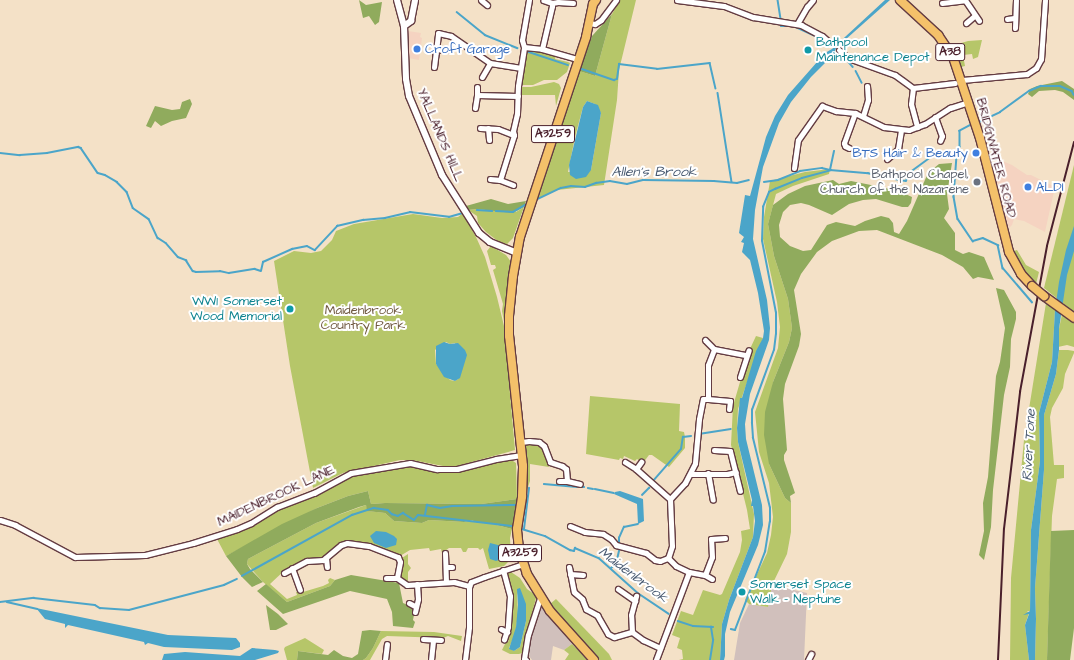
<!DOCTYPE html>
<style>
body{margin:0}
#map{position:relative;width:1074px;height:660px;overflow:hidden;background:#f4e1c7;font-family:"Architects Daughter",sans-serif}
div>[style]{position:absolute}
[style*='--x']{left:calc(var(--x)*1px);top:calc(var(--y)*1px);width:calc(var(--w)*1px);rotate:calc(var(--a)*1deg)}
.built>*{inset:0;background:#f5d3c1}
.industrial>*{inset:0;background:#d1c0bc}
.green>*{inset:0;background:#b6c669}
.forest>*{inset:0;background:#90ab5d}
.water>*{inset:0;background:#4ba5c9}
.stream>*{height:1.5px;margin:-0.75px;padding:0 0.75px;transform-origin:0.75px;border-radius:0.75px;background:#4ba5c9}
.roads{filter:drop-shadow(1px 0 #643c42) drop-shadow(-1px 0 #643c42) drop-shadow(0 1px #643c42) drop-shadow(0 -1px #643c42)}
.minor>*{height:5px;margin:-2.5px;padding:0 2.5px;transform-origin:2.5px;border-radius:2.5px;background:#fff}
.tertiary>*{height:6px;margin:-3px;padding:0 3px;transform-origin:3px;border-radius:3px;background:#fff}
.primary>*{height:8px;margin:-4px;padding:0 4px;transform-origin:4px;border-radius:4px;background:#f4c16a}
.rail>*{height:1.5px;margin:-0.75px;padding:0 0.75px;transform-origin:0.75px;border-radius:0.75px;background:#4a1f2b}
.bridges{filter:drop-shadow(1px 0 #643c42) drop-shadow(-1px 0 #643c42) drop-shadow(0 1px #643c42) drop-shadow(0 -1px #643c42)}
.primary-bridge>*{height:8px;margin:-4px;padding:0 4px;transform-origin:4px;border-radius:4px;background:#f4c16a}
.dots>*{width:11px;height:11px;translate:-50% -50%;box-sizing:border-box;border:2px solid #fff;border-radius:50%}
span{translate:-50% -50%;white-space:nowrap;text-align:center;line-height:1.15;-webkit-text-stroke:4px #fff;paint-order:stroke}
.shield-label span{padding:1px 3px;background:#fff;border:1px solid;border-radius:3px;-webkit-text-stroke-width:0}
.shield-label{font-size:12px;color:#4a1f2b;font-weight:700}
.culture-label{font-size:13px;color:#0d838f}
.left{translate:0 -50%;text-align:left}
.right{translate:-100% -50%;text-align:right}
.shop-label{font-size:13px;color:#366cbe}
.street-label{font-size:13px;color:#4a1f2b}
.worship-label{font-size:13px;color:#5b616d}
.park-label{font-size:13px;color:#705941}
.water-label{font-size:14px;color:#4a5b72;font-style:italic}
</style>
<div id="map">
<div class="built">
<div style="clip-path:polygon(408px 31px,421px 33px,420px 37px,422px 38px,419px 60px,408px 58px)"></div>
<div style="clip-path:polygon(1000px 160px,1012px 165px,1027px 175px,1031px 175px,1055px 187px,1045px 232px,1024px 221px,1014px 219px,1012px 225px,1009px 228px,993px 166px)"></div>
</div>
<div class="industrial">
<div style="clip-path:polygon(772px 585px,807px 593px,804px 660px,734px 660px,740px 623px,749px 604px,768px 607px)"></div>
<div style="clip-path:polygon(540px 604px,572px 644px,564px 650px,553px 646px,551px 660px,532px 660px,529px 656px,531px 632px)"></div>
</div>
<div class="green">
<div style="clip-path:polygon(evenodd,620px 0,636px 0,619px 70px,617px 100px,604px 185px,557px 190px,538px 199px,579px 71px,595px 76px,612px 14px,620px 0,587px 101px,595px 104px,601px 113px,591px 170px,568px 172px,575px 137px,583px 107px,587px 101px)"></div>
<div style="clip-path:polygon(982px 40px,978px 57px,973px 59px,972px 54px,963px 55px,965px 66px,961px 67px,951px 46px,968px 41px)"></div>
<div style="clip-path:polygon(528px 49px,556px 56px,555px 59px,568px 62px,570px 63px,567px 72px,557px 80px,544px 80px,533px 85px,521px 85px,526px 52px)"></div>
<div style="clip-path:polygon(554px 82px,559px 84px,561px 88px,556px 106px,555px 95px,521px 95px,521px 87px,531px 87px)"></div>
<div style="clip-path:polygon(1074px 165px,1074px 312px,1044px 288px)"></div>
<div style="clip-path:polygon(830px 169px,829px 174px,793px 186px,776px 194px,768px 224px,774px 256px,788px 299px,792px 328px,789px 342px,773px 382px,769px 464px,785px 498px,791px 503px,791px 532px,787px 554px,772px 585px,768px 607px,749px 604px,745px 600px,767px 553px,771px 535px,773px 517px,769px 483px,759px 452px,755px 412px,778px 348px,780px 327px,777px 302px,763px 239px,764px 217px,770px 181px,805px 172px)"></div>
<div style="clip-path:polygon(524px 207px,513px 238px,507px 244px,499px 242px,486px 232px,478px 223px,477px 216px,468px 210px,477px 209px,516px 212px)"></div>
<div style="clip-path:polygon(evenodd,463px 213px,476px 237px,485px 257px,497px 297px,504px 326px,515px 450px,457px 466px,443px 466px,412px 460px,400px 460px,343px 473px,313px 488px,290px 366px,274px 261px,294px 251px,311px 253px,321px 251px,332px 240px,336px 231px,354px 224px,413px 214px,442px 218px,458px 217px,463px 213px,446px 342px,450px 344px,455px 343px,462px 370px,458px 379px,455px 381px,450px 380px,436px 364px,435px 350px,446px 342px)"></div>
<div style="clip-path:polygon(491px 246px,506px 255px,511px 262px,505px 327px,502px 311px,503px 304px,493px 270px,496px 268px,495px 265px,491px 265px,487px 251px)"></div>
<div style="clip-path:polygon(1017px 250px,1026px 265px,1039px 272px,1036px 284px,1022px 268px,1014px 251px)"></div>
<div style="clip-path:polygon(1046px 303px,1055px 310px,1052px 362px,1039px 413px,1040px 461px,1031px 530px,1030px 611px,1027px 611px,1029px 613px,1025px 625px,1029px 660px,1010px 660px,1011px 578px,1024px 440px)"></div>
<div style="clip-path:polygon(1062px 314px,1074px 323px,1074px 347px,1067px 345px,1058px 347px,1059px 329px)"></div>
<div style="clip-path:polygon(756px 336px,763px 338px,744px 391px,738px 409px,737px 428px,738px 442px,754px 514px,753px 537px,729px 600px,722px 624px,720px 660px,679px 660px,683px 659px,682px 650px,677px 648px,680px 638px,672px 635px,681px 611px,693px 615px,703px 590px,720px 595px,722px 594px,740px 552px,742px 540px,741px 531px,750px 529px,747px 510px,731px 445px,733px 406px,749px 351px)"></div>
<div style="clip-path:polygon(1059px 350px,1068px 350px,1074px 351px,1074px 353px,1065px 374px,1063px 388px,1052px 408px,1050px 417px,1054px 465px,1064px 465px,1064px 478px,1057px 479px,1052px 516px,1047px 660px,1035px 660px,1036px 619px,1035px 588px,1044px 470px,1044px 415px,1056px 374px)"></div>
<div style="clip-path:polygon(590px 396px,680px 404px,679px 431px,684px 432px,685px 437px,685px 448px,669px 467px,652px 455px,649px 455px,643px 463px,637px 459px,635px 461px,624px 456px,623px 459px,620px 458px,619px 460px,586px 454px)"></div>
<div style="clip-path:polygon(536px 442px,543px 447px,549px 467px,530px 464px,530px 481px,527px 490px,525px 446px,526px 444px)"></div>
<div style="clip-path:polygon(502px 460px,513px 461px,516px 463px,517px 499px,481px 504px,385px 503px,371px 504px,368px 491px,348px 496px,317px 508px,226px 556px,217px 539px,258px 522px,277px 509px,351px 476px,408px 465px,439px 472px,455px 472px)"></div>
<div style="clip-path:polygon(366px 505px,368px 511px,385px 513px,394px 521px,422px 523px,429px 520px,464px 522px,472px 520px,477px 523px,489px 523px,512px 529px,510px 538px,511px 559px,504px 566px,489px 569px,483px 548px,480px 550px,478px 548px,468px 548px,466px 552px,463px 552px,461px 548px,449px 548px,442px 553px,441px 549px,430px 551px,429px 548px,410px 550px,400px 556px,350px 541px,323px 557px,308px 559px,286px 569px,270px 584px,287px 599px,297px 595px,296px 592px,302px 591px,303px 592px,323px 586px,329px 583px,328px 580px,330px 578px,335px 580px,330px 586px,287px 602px,263px 582px,247px 564px,248px 559px,316px 523px)"></div>
<div style="clip-path:polygon(408px 554px,408px 564px,411px 568px,408px 572px,408px 582px,399px 578px,402px 558px)"></div>
<div style="clip-path:polygon(evenodd,511px 572px,520px 578px,527px 589px,534px 594px,536px 598px,522px 653px,519px 654px,510px 654px,502px 650px,506px 642px,509px 641px,507px 639px,510px 631px,513px 596px,507px 573px,511px 572px,517px 592px,526px 621px,520px 647px,514px 651px,509px 648px,515px 634px,518px 615px,517px 592px)"></div>
<div style="clip-path:polygon(556px 599px,609px 654px,612px 660px,600px 660px,578px 639px,550px 604px)"></div>
<div style="clip-path:polygon(381px 631px,434px 632px,462px 636px,461px 641px,448px 636px,443px 638px,387px 636px,382px 639px,370px 660px,363px 660px,366px 658px,373px 648px)"></div>
<div style="clip-path:polygon(305px 638px,324px 650px,322px 654px,298px 651px,297px 660px,287px 660px,284px 649px,285px 647px)"></div>
<div style="clip-path:polygon(572px 644px,580px 652px,587px 660px,565px 660px,569px 654px,564px 650px)"></div>
</div>
<div class="forest">
<div style="clip-path:polygon(359px 0,366px 5px,382px 2px,379px 22px,375px 25px,369px 16px,363px 18px)"></div>
<div style="clip-path:polygon(612px 14px,595px 76px,579px 71px,592px 36px)"></div>
<div style="clip-path:polygon(1062px 81px,1074px 89px,1074px 100px,1063px 92px,1055px 90px,1039px 91px,1032px 97px,1028px 94px,1030px 89px,1037px 86px)"></div>
<div style="clip-path:polygon(190px 99px,192px 104px,186px 118px,172px 121px,161px 126px,155px 121px,151px 128px,146px 126px,155px 106px,172px 110px,180px 109px,182px 102px)"></div>
<div style="clip-path:polygon(952px 163px,947px 194px,949px 209px,944px 218px,955px 233px,955px 250px,963px 254px,969px 252px,984px 257px,994px 280px,978px 277px,973px 279px,963px 267px,942px 255px,877px 230px,859px 231px,832px 241px,817px 252px,801px 274px,794px 290px,801px 334px,799px 346px,785px 384px,783px 399px,787px 450px,784px 455px,784px 460px,795px 493px,790px 496px,791px 503px,785px 498px,769px 464px,764px 435px,765px 412px,773px 382px,789px 342px,792px 328px,788px 299px,774px 256px,768px 224px,773px 205px,788px 194px,805px 186px,833px 180px,839px 184px,851px 181px,881px 187px,901px 192px,912px 197px,911px 203px,908px 207px,902px 207px,876px 199px,863px 200px,849px 204px,832px 215px,809px 205px,801px 203px,790px 205px,783px 212px,779px 225px,780px 237px,790px 246px,803px 251px,811px 250px,827px 225px,836px 222px,855px 226px,865px 221px,881px 216px,889px 218px,893px 223px,894px 232px,899px 234px,907px 221px,928px 173px,939px 164px)"></div>
<div style="clip-path:polygon(491px 199px,508px 204px,526px 201px,524px 207px,513px 213px,477px 209px,468px 210px,466px 206px)"></div>
<div style="clip-path:polygon(996px 288px,1004px 290px,1016px 312px,1016px 319px,1011px 339px,1010px 367px,1004px 395px,993px 490px,991px 527px,984px 560px,979px 555px,984px 531px,983px 503px,988px 477px,996px 376px,1000px 362px,1005px 328px)"></div>
<div style="clip-path:polygon(368px 491px,371px 504px,385px 503px,481px 504px,517px 499px,512px 529px,489px 523px,477px 523px,472px 520px,464px 522px,429px 520px,422px 523px,394px 521px,385px 513px,367px 511px,366px 505px,359px 507px,316px 523px,248px 559px,247px 564px,250px 569px,263px 582px,252px 587px,242px 577px,226px 556px,282px 524px,317px 508px,348px 496px)"></div>
<div style="clip-path:polygon(1074px 530px,1074px 628px,1070px 660px,1047px 660px,1051px 531px)"></div>
<div style="clip-path:polygon(351px 575px,399px 583px,403px 603px,413px 607px,414px 615px,413px 620px,415px 622px,413px 628px,393px 626px,392px 612px,387px 599px,350px 591px,283px 614px,257px 591px,266px 584px,287px 602px,330px 586px,335px 580px)"></div>
<div style="clip-path:polygon(266px 605px,278px 614px,288px 624px,276px 630px,270px 630px)"></div>
<div style="clip-path:polygon(370px 630px,381px 631px,373px 648px,366px 658px,363px 660px,297px 660px,298px 651px,328px 655px,334px 650px,343px 656px,352px 658px,358px 654px,362px 631px)"></div>
</div>
<div class="water">
<div style="clip-path:polygon(885px 0,890px 0,836px 48px,834px 54px,811px 77px,791px 102px,779px 123px,763px 167px,755px 210px,753px 239px,767px 300px,770px 328px,769px 340px,750px 394px,745px 424px,746px 439px,762px 505px,763px 525px,758px 545px,730px 612px,725px 634px,725px 656px,724px 660px,720px 660px,722px 624px,729px 600px,753px 537px,755px 521px,753px 506px,751px 506px,752px 500px,738px 442px,737px 428px,740px 398px,742px 398px,756px 351px,763px 338px,764px 331px,758px 293px,750px 260px,742px 252px,744px 243px,741px 242px,744px 237px,739px 233px,745px 195px,750px 196px,766px 137px,775px 116px,788px 95px,825px 53px,832px 49px)"></div>
<div style="clip-path:polygon(587px 101px,598px 105px,601px 113px,591px 170px,586px 177px,576px 179px,570px 175px,569px 165px,583px 107px)"></div>
<div style="clip-path:polygon(1074px 226px,1074px 251px,1067px 275px,1059px 329px,1059px 350px,1056px 374px,1044px 415px,1044px 470px,1035px 588px,1036px 619px,1035px 660px,1029px 660px,1025px 625px,1029px 614px,1023px 615px,1030px 611px,1031px 530px,1040px 461px,1039px 413px,1052px 362px,1055px 310px,1059px 282px,1066px 250px)"></div>
<div style="clip-path:polygon(444px 342px,450px 344px,458px 343px,465px 350px,467px 355px,460px 378px,455px 381px,444px 377px,436px 364px,436px 346px)"></div>
<div style="clip-path:polygon(620px 491px,643px 499px,644px 521px,638px 524px,637px 504px,614px 494px,615px 492px)"></div>
<div style="clip-path:polygon(376px 531px,386px 532px,394px 536px,397px 539px,396px 545px,386px 548px,374px 543px,370px 536px)"></div>
<div style="clip-path:polygon(490px 543px,502px 546px,505px 550px,504px 558px,496px 561px,490px 559px,488px 550px)"></div>
<div style="clip-path:polygon(520px 588px,526px 604px,526px 621px,520px 647px,514px 651px,509px 649px,516px 627px,518px 605px,517px 589px)"></div>
<div style="clip-path:polygon(36px 608px,168px 635px,236px 638px,240px 643px,240px 647px,232px 650px,164px 647px,148px 643px,145px 645px,144px 642px,68px 625px,65px 628px,65px 624px,45px 619px)"></div>
<div style="clip-path:polygon(252px 648px,275px 650px,279px 651px,278px 653px,255px 660px,162px 660px,164px 654px,185px 652px,240px 656px)"></div>
</div>
<div class="stream">
<div style="--x:778;--y:0;--w:19;--a:81"></div>
<div style="--x:457;--y:12;--w:36;--a:39"></div>
<div style="--x:485;--y:35;--w:35;--a:22"></div>
<div style="--x:781;--y:26;--w:6;--a:0"></div>
<div style="--x:796;--y:27;--w:26;--a:25"></div>
<div style="--x:529;--y:52;--w:41;--a:18.4"></div>
<div style="--x:847;--y:60;--w:9;--a:49"></div>
<div style="--x:582;--y:69;--w:34;--a:19"></div>
<div style="--x:614;--y:80;--w:3;--a:-18"></div>
<div style="--x:617;--y:79;--w:15;--a:-82"></div>
<div style="--x:619;--y:64;--w:38;--a:7"></div>
<div style="--x:657;--y:69;--w:53;--a:-6.5"></div>
<div style="--x:710;--y:63;--w:26;--a:77"></div>
<div style="--x:856;--y:71;--w:13;--a:63"></div>
<div style="--x:718;--y:93;--w:90;--a:81.1"></div>
<div style="--x:979;--y:122;--w:23;--a:-25"></div>
<div style="--x:1000;--y:112;--w:36;--a:-36"></div>
<div style="--x:1029;--y:91;--w:13;--a:-23"></div>
<div style="--x:1041;--y:86;--w:19;--a:0"></div>
<div style="--x:1060;--y:86;--w:13;--a:23"></div>
<div style="--x:1072;--y:91;--w:4;--a:63"></div>
<div style="--x:973;--y:124;--w:15;--a:152"></div>
<div style="--x:960;--y:131;--w:16;--a:90"></div>
<div style="--x:960;--y:147;--w:9;--a:108"></div>
<div style="--x:957;--y:156;--w:41;--a:94.2"></div>
<div style="--x:954;--y:197;--w:22;--a:80"></div>
<div style="--x:958;--y:219;--w:27;--a:56"></div>
<div style="--x:973;--y:241;--w:10;--a:-17"></div>
<div style="--x:983;--y:238;--w:17;--a:25"></div>
<div style="--x:998;--y:245;--w:24;--a:78"></div>
<div style="--x:1003;--y:268;--w:45;--a:49.5"></div>
<div style="--x:0;--y:153;--w:20;--a:6"></div>
<div style="--x:20;--y:155;--w:27;--a:-4"></div>
<div style="--x:47;--y:153;--w:32;--a:-11"></div>
<div style="--x:78;--y:147;--w:3;--a:18"></div>
<div style="--x:81;--y:148;--w:30;--a:56"></div>
<div style="--x:98;--y:173;--w:7;--a:16"></div>
<div style="--x:105;--y:175;--w:14;--a:30"></div>
<div style="--x:117;--y:182;--w:14;--a:45"></div>
<div style="--x:127;--y:192;--w:17;--a:69"></div>
<div style="--x:133;--y:208;--w:19;--a:35"></div>
<div style="--x:149;--y:219;--w:21;--a:65"></div>
<div style="--x:158;--y:238;--w:9;--a:32"></div>
<div style="--x:166;--y:243;--w:18;--a:49"></div>
<div style="--x:178;--y:257;--w:9;--a:21"></div>
<div style="--x:186;--y:260;--w:13;--a:58"></div>
<div style="--x:193;--y:271;--w:3;--a:18"></div>
<div style="--x:196;--y:272;--w:24;--a:-2"></div>
<div style="--x:220;--y:271;--w:9;--a:13"></div>
<div style="--x:229;--y:273;--w:26;--a:-9"></div>
<div style="--x:255;--y:269;--w:6;--a:18"></div>
<div style="--x:261;--y:271;--w:9;--a:-77"></div>
<div style="--x:263;--y:262;--w:32;--a:-24"></div>
<div style="--x:292;--y:249;--w:15;--a:-11"></div>
<div style="--x:307;--y:246;--w:9;--a:27"></div>
<div style="--x:315;--y:250;--w:33;--a:-47"></div>
<div style="--x:337;--y:226;--w:27;--a:-13"></div>
<div style="--x:363;--y:220;--w:22;--a:-5"></div>
<div style="--x:385;--y:218;--w:26;--a:-13"></div>
<div style="--x:410;--y:212;--w:39;--a:7"></div>
<div style="--x:449;--y:217;--w:15;--a:-16"></div>
<div style="--x:830;--y:170;--w:19;--a:-78"></div>
<div style="--x:764;--y:182;--w:14;--a:-8"></div>
<div style="--x:778;--y:180;--w:24;--a:-22"></div>
<div style="--x:800;--y:171;--w:22;--a:-8"></div>
<div style="--x:822;--y:168;--w:8;--a:14"></div>
<div style="--x:830;--y:170;--w:38;--a:5"></div>
<div style="--x:868;--y:173;--w:10;--a:17"></div>
<div style="--x:878;--y:176;--w:28;--a:10"></div>
<div style="--x:906;--y:181;--w:9;--a:-69"></div>
<div style="--x:909;--y:173;--w:27;--a:-36"></div>
<div style="--x:931;--y:157;--w:15;--a:-16"></div>
<div style="--x:945;--y:153;--w:12;--a:14"></div>
<div style="--x:538;--y:199;--w:25;--a:-26"></div>
<div style="--x:561;--y:188;--w:10;--a:-11"></div>
<div style="--x:571;--y:186;--w:14;--a:4"></div>
<div style="--x:585;--y:187;--w:12;--a:-20"></div>
<div style="--x:596;--y:183;--w:14;--a:-8"></div>
<div style="--x:610;--y:181;--w:17;--a:10"></div>
<div style="--x:627;--y:184;--w:16;--a:-14"></div>
<div style="--x:643;--y:180;--w:71;--a:0.8"></div>
<div style="--x:714;--y:181;--w:23;--a:5"></div>
<div style="--x:737;--y:183;--w:12;--a:-14"></div>
<div style="--x:477;--y:210;--w:15;--a:4"></div>
<div style="--x:496;--y:211;--w:17;--a:3"></div>
<div style="--x:513;--y:212;--w:14;--a:-30"></div>
<div style="--x:699;--y:434;--w:32;--a:-9"></div>
<div style="--x:654;--y:480;--w:41;--a:-48.9"></div>
<div style="--x:681;--y:449;--w:12;--a:-81"></div>
<div style="--x:683;--y:437;--w:8;--a:-7"></div>
<div style="--x:544;--y:484;--w:33;--a:5"></div>
<div style="--x:580;--y:487;--w:4;--a:0"></div>
<div style="--x:588;--y:488;--w:5;--a:11"></div>
<div style="--x:595;--y:489;--w:19;--a:12"></div>
<div style="--x:642;--y:495;--w:10;--a:-45"></div>
<div style="--x:425;--y:515;--w:10;--a:-79"></div>
<div style="--x:427;--y:505;--w:13;--a:13"></div>
<div style="--x:440;--y:508;--w:12;--a:-9"></div>
<div style="--x:452;--y:506;--w:63;--a:-0.9"></div>
<div style="--x:522;--y:529;--w:24;--a:17"></div>
<div style="--x:545;--y:536;--w:29;--a:29"></div>
<div style="--x:570;--y:550;--w:4;--a:14"></div>
<div style="--x:574;--y:551;--w:3;--a:-72"></div>
<div style="--x:575;--y:548;--w:26;--a:23"></div>
<div style="--x:599;--y:558;--w:52;--a:41.9"></div>
<div style="--x:638;--y:593;--w:37;--a:34"></div>
<div style="--x:524;--y:529;--w:41;--a:-83"></div>
<div style="--x:619;--y:542;--w:4;--a:-90"></div>
<div style="--x:619;--y:538;--w:12;--a:-66"></div>
<div style="--x:624;--y:527;--w:14;--a:-12"></div>
<div style="--x:611;--y:568;--w:6;--a:-39"></div>
<div style="--x:616;--y:564;--w:13;--a:-77"></div>
<div style="--x:242;--y:576;--w:126;--a:-29"></div>
<div style="--x:352;--y:515;--w:23;--a:-18"></div>
<div style="--x:374;--y:508;--w:14;--a:8"></div>
<div style="--x:388;--y:510;--w:6;--a:45"></div>
<div style="--x:392;--y:514;--w:6;--a:18"></div>
<div style="--x:398;--y:516;--w:6;--a:-31"></div>
<div style="--x:403;--y:513;--w:13;--a:32"></div>
<div style="--x:414;--y:520;--w:6;--a:-51"></div>
<div style="--x:418;--y:515;--w:95;--a:6.7"></div>
<div style="--x:0;--y:602;--w:34;--a:-7"></div>
<div style="--x:34;--y:598;--w:61;--a:6.5"></div>
<div style="--x:95;--y:605;--w:6;--a:31"></div>
<div style="--x:100;--y:608;--w:29;--a:4"></div>
<div style="--x:129;--y:610;--w:98;--a:-14.7"></div>
<div style="--x:224;--y:585;--w:14;--a:-25"></div>
<div style="--x:7;--y:602;--w:31;--a:13"></div>
<div style="--x:678;--y:621;--w:16;--a:18"></div>
<div style="--x:693;--y:626;--w:20;--a:3"></div>
<div style="--x:731;--y:629;--w:4;--a:14"></div>
<div style="--x:735;--y:630;--w:84;--a:-69"></div>
<div style="--x:765;--y:552;--w:30;--a:-81"></div>
<div style="--x:770;--y:522;--w:14;--a:-90"></div>
<div style="--x:770;--y:508;--w:72;--a:-103.7"></div>
<div style="--x:753;--y:438;--w:15;--a:-94"></div>
<div style="--x:752;--y:423;--w:13;--a:-90"></div>
<div style="--x:752;--y:410;--w:64;--a:-69.9"></div>
<div style="--x:774;--y:350;--w:16;--a:-83"></div>
<div style="--x:776;--y:334;--w:21;--a:-90"></div>
<div style="--x:776;--y:313;--w:73;--a:-101"></div>
<div style="--x:762;--y:241;--w:34;--a:-88"></div>
<div style="--x:763;--y:207;--w:16;--a:-68"></div>
<div style="--x:769;--y:192;--w:7;--a:-27"></div>
<div style="--x:775;--y:189;--w:29;--a:-22"></div>
<div style="--x:802;--y:178;--w:30;--a:-15"></div>
<div style="--x:710;--y:660;--w:20;--a:-81"></div>
<div style="--x:713;--y:640;--w:13;--a:-99"></div>
</div>
<div class="roads">
<div class="minor">
<div style="--x:481;--y:0;--w:8;--a:40"></div>
<div style="--x:677;--y:0;--w:47;--a:7.3"></div>
<div style="--x:724;--y:6;--w:31;--a:21"></div>
<div style="--x:753;--y:17;--w:49;--a:9.5"></div>
<div style="--x:801;--y:25;--w:24;--a:28"></div>
<div style="--x:822;--y:36;--w:11;--a:41"></div>
<div style="--x:965;--y:0;--w:25;--a:56"></div>
<div style="--x:552;--y:3;--w:6;--a:-9"></div>
<div style="--x:558;--y:2;--w:15;--a:4"></div>
<div style="--x:942;--y:3;--w:23;--a:-7"></div>
<div style="--x:1007;--y:19;--w:7;--a:-8"></div>
<div style="--x:589;--y:23;--w:6;--a:9"></div>
<div style="--x:595;--y:24;--w:7;--a:-34"></div>
<div style="--x:601;--y:20;--w:25;--a:-53"></div>
<div style="--x:966;--y:23;--w:11;--a:-41"></div>
<div style="--x:797;--y:24;--w:20;--a:-60"></div>
<div style="--x:807;--y:7;--w:9;--a:-49"></div>
<div style="--x:1015;--y:28;--w:28;--a:-88"></div>
<div style="--x:524;--y:47;--w:18;--a:6"></div>
<div style="--x:542;--y:49;--w:37;--a:16"></div>
<div style="--x:435;--y:49;--w:11;--a:5"></div>
<div style="--x:542;--y:49;--w:44;--a:-76.9"></div>
<div style="--x:552;--y:6;--w:3;--a:-90"></div>
<div style="--x:552;--y:3;--w:9;--a:-162"></div>
<div style="--x:839;--y:50;--w:12;--a:42"></div>
<div style="--x:848;--y:58;--w:50;--a:19.9"></div>
<div style="--x:895;--y:75;--w:22;--a:36"></div>
<div style="--x:434;--y:67;--w:34;--a:-83"></div>
<div style="--x:438;--y:33;--w:13;--a:13"></div>
<div style="--x:451;--y:36;--w:47;--a:34.7"></div>
<div style="--x:482;--y:77;--w:16;--a:-60"></div>
<div style="--x:490;--y:63;--w:30;--a:9"></div>
<div style="--x:962;--y:80;--w:65;--a:-5.3"></div>
<div style="--x:1027;--y:74;--w:11;--a:-34"></div>
<div style="--x:1036;--y:68;--w:10;--a:-61"></div>
<div style="--x:1041;--y:59;--w:59;--a:-86.1"></div>
<div style="--x:913;--y:88;--w:42;--a:-6.8"></div>
<div style="--x:913;--y:88;--w:16;--a:97"></div>
<div style="--x:911;--y:104;--w:24;--a:75"></div>
<div style="--x:477;--y:95;--w:8;--a:-90"></div>
<div style="--x:475;--y:108;--w:13;--a:-81"></div>
<div style="--x:477;--y:95;--w:41;--a:1.4"></div>
<div style="--x:863;--y:116;--w:17;--a:-73"></div>
<div style="--x:868;--y:100;--w:14;--a:-94"></div>
<div style="--x:935;--y:117;--w:20;--a:70"></div>
<div style="--x:942;--y:136;--w:5;--a:112"></div>
<div style="--x:480;--y:128;--w:18;--a:3"></div>
<div style="--x:498;--y:129;--w:17;--a:21"></div>
<div style="--x:488;--y:128;--w:12;--a:85"></div>
<div style="--x:849;--y:148;--w:4;--a:-153"></div>
<div style="--x:845;--y:146;--w:3;--a:-108"></div>
<div style="--x:844;--y:143;--w:32;--a:-70"></div>
<div style="--x:855;--y:113;--w:32;--a:26"></div>
<div style="--x:884;--y:127;--w:25;--a:7"></div>
<div style="--x:909;--y:130;--w:17;--a:-21"></div>
<div style="--x:925;--y:124;--w:30;--a:-33"></div>
<div style="--x:950;--y:108;--w:20;--a:-18"></div>
<div style="--x:887;--y:159;--w:15;--a:-42"></div>
<div style="--x:898;--y:149;--w:19;--a:-81"></div>
<div style="--x:794;--y:168;--w:28;--a:-82"></div>
<div style="--x:798;--y:140;--w:42;--a:-54.8"></div>
<div style="--x:822;--y:106;--w:15;--a:20"></div>
<div style="--x:836;--y:111;--w:19;--a:6"></div>
<div style="--x:490;--y:179;--w:10;--a:6"></div>
<div style="--x:500;--y:180;--w:47;--a:-72.7"></div>
<div style="--x:514;--y:135;--w:4;--a:-104"></div>
<div style="--x:513;--y:131;--w:17;--a:-77"></div>
<div style="--x:517;--y:114;--w:28;--a:-88"></div>
<div style="--x:518;--y:86;--w:39;--a:-81"></div>
<div style="--x:524;--y:47;--w:7;--a:-106"></div>
<div style="--x:522;--y:40;--w:41;--a:-80.1"></div>
<div style="--x:500;--y:180;--w:14;--a:21"></div>
<div style="--x:705;--y:340;--w:13;--a:45"></div>
<div style="--x:740;--y:377;--w:28;--a:-72"></div>
<div style="--x:708;--y:399;--w:22;--a:5"></div>
<div style="--x:730;--y:401;--w:8;--a:97"></div>
<div style="--x:521;--y:442;--w:8;--a:-7"></div>
<div style="--x:529;--y:441;--w:10;--a:6"></div>
<div style="--x:539;--y:442;--w:6;--a:39"></div>
<div style="--x:544;--y:446;--w:17;--a:69"></div>
<div style="--x:550;--y:462;--w:13;--a:18"></div>
<div style="--x:562;--y:466;--w:5;--a:37"></div>
<div style="--x:566;--y:469;--w:12;--a:85"></div>
<div style="--x:567;--y:481;--w:13;--a:13"></div>
<div style="--x:714;--y:450;--w:16;--a:4"></div>
<div style="--x:730;--y:451;--w:41;--a:76"></div>
<div style="--x:625;--y:462;--w:13;--a:32"></div>
<div style="--x:636;--y:469;--w:45;--a:41.4"></div>
<div style="--x:670;--y:499;--w:47;--a:87.6"></div>
<div style="--x:672;--y:546;--w:13;--a:108"></div>
<div style="--x:668;--y:558;--w:11;--a:45"></div>
<div style="--x:676;--y:566;--w:14;--a:25"></div>
<div style="--x:689;--y:572;--w:94;--a:110.6"></div>
<div style="--x:636;--y:469;--w:9;--a:-54"></div>
<div style="--x:708;--y:473;--w:27;--a:80"></div>
<div style="--x:691;--y:474;--w:36;--a:0"></div>
<div style="--x:727;--y:474;--w:9;--a:-13"></div>
<div style="--x:559;--y:481;--w:8;--a:0"></div>
<div style="--x:670;--y:499;--w:22;--a:-47"></div>
<div style="--x:685;--y:483;--w:22;--a:-63"></div>
<div style="--x:695;--y:463;--w:44;--a:-84.8"></div>
<div style="--x:699;--y:419;--w:20;--a:-79"></div>
<div style="--x:703;--y:399;--w:5;--a:0"></div>
<div style="--x:708;--y:399;--w:34;--a:-90"></div>
<div style="--x:708;--y:365;--w:17;--a:-69"></div>
<div style="--x:714;--y:349;--w:33;--a:11"></div>
<div style="--x:0;--y:520;--w:16;--a:18"></div>
<div style="--x:15;--y:525;--w:68;--a:28.1"></div>
<div style="--x:75;--y:557;--w:70;--a:-1.6"></div>
<div style="--x:145;--y:555;--w:49;--a:-14"></div>
<div style="--x:193;--y:543;--w:46;--a:-17.7"></div>
<div style="--x:237;--y:529;--w:15;--a:-23"></div>
<div style="--x:251;--y:523;--w:31;--a:-32"></div>
<div style="--x:277;--y:507;--w:40;--a:-21"></div>
<div style="--x:314;--y:493;--w:42;--a:-28.4"></div>
<div style="--x:351;--y:473;--w:60;--a:-9.6"></div>
<div style="--x:410;--y:463;--w:28;--a:13"></div>
<div style="--x:437;--y:469;--w:20;--a:0"></div>
<div style="--x:457;--y:469;--w:40;--a:-14.4"></div>
<div style="--x:496;--y:459;--w:26;--a:-9"></div>
<div style="--x:570;--y:526;--w:16;--a:22"></div>
<div style="--x:585;--y:532;--w:18;--a:6"></div>
<div style="--x:603;--y:534;--w:9;--a:32"></div>
<div style="--x:611;--y:539;--w:8;--a:50"></div>
<div style="--x:616;--y:545;--w:31;--a:15"></div>
<div style="--x:646;--y:553;--w:11;--a:38"></div>
<div style="--x:655;--y:560;--w:5;--a:11"></div>
<div style="--x:660;--y:561;--w:9;--a:-21"></div>
<div style="--x:445;--y:553;--w:29;--a:88"></div>
<div style="--x:326;--y:558;--w:9;--a:84"></div>
<div style="--x:446;--y:567;--w:6;--a:0"></div>
<div style="--x:569;--y:567;--w:25;--a:79"></div>
<div style="--x:574;--y:592;--w:11;--a:41"></div>
<div style="--x:582;--y:599;--w:11;--a:68"></div>
<div style="--x:586;--y:609;--w:13;--a:29"></div>
<div style="--x:597;--y:615;--w:22;--a:60"></div>
<div style="--x:608;--y:634;--w:7;--a:27"></div>
<div style="--x:614;--y:637;--w:19;--a:-16"></div>
<div style="--x:632;--y:632;--w:14;--a:36"></div>
<div style="--x:643;--y:640;--w:19;--a:25"></div>
<div style="--x:292;--y:568;--w:23;--a:70"></div>
<div style="--x:503;--y:570;--w:27;--a:75"></div>
<div style="--x:510;--y:596;--w:31;--a:94"></div>
<div style="--x:508;--y:627;--w:13;--a:108"></div>
<div style="--x:689;--y:572;--w:16;--a:11"></div>
<div style="--x:705;--y:575;--w:19;--a:-69"></div>
<div style="--x:712;--y:557;--w:18;--a:-93"></div>
<div style="--x:711;--y:539;--w:14;--a:-4"></div>
<div style="--x:284;--y:573;--w:26;--a:-28"></div>
<div style="--x:307;--y:561;--w:16;--a:-4"></div>
<div style="--x:323;--y:560;--w:23;--a:-40"></div>
<div style="--x:341;--y:545;--w:6;--a:-18"></div>
<div style="--x:347;--y:543;--w:22;--a:8"></div>
<div style="--x:369;--y:546;--w:31;--a:21"></div>
<div style="--x:398;--y:557;--w:5;--a:68"></div>
<div style="--x:400;--y:562;--w:16;--a:101"></div>
<div style="--x:570;--y:574;--w:13;--a:4"></div>
<div style="--x:705;--y:575;--w:8;--a:30"></div>
<div style="--x:386;--y:578;--w:11;--a:0"></div>
<div style="--x:397;--y:578;--w:12;--a:35"></div>
<div style="--x:407;--y:585;--w:47;--a:-3.7"></div>
<div style="--x:454;--y:582;--w:16;--a:15"></div>
<div style="--x:618;--y:589;--w:21;--a:35"></div>
<div style="--x:409;--y:603;--w:7;--a:27"></div>
<div style="--x:415;--y:612;--w:13;--a:-77"></div>
<div style="--x:418;--y:599;--w:15;--a:-94"></div>
<div style="--x:501;--y:629;--w:7;--a:27"></div>
<div style="--x:632;--y:632;--w:17;--a:-93"></div>
<div style="--x:631;--y:615;--w:20;--a:-75"></div>
<div style="--x:423;--y:639;--w:18;--a:3"></div>
<div style="--x:385;--y:660;--w:16;--a:-83"></div>
<div style="--x:431;--y:660;--w:20;--a:-84"></div>
<div style="--x:465;--y:660;--w:33;--a:-83"></div>
<div style="--x:469;--y:627;--w:41;--a:-90"></div>
<div style="--x:469;--y:586;--w:4;--a:-63"></div>
<div style="--x:471;--y:582;--w:14;--a:-21"></div>
<div style="--x:484;--y:577;--w:41;--a:-18.4"></div>
<div style="--x:526;--y:660;--w:2;--a:-153"></div>
<div style="--x:524;--y:659;--w:24;--a:-81"></div>
<div style="--x:528;--y:635;--w:40;--a:-72"></div>
<div style="--x:808;--y:660;--w:7;--a:-63"></div>
</div>
<div class="tertiary">
<div style="--x:397;--y:0;--w:27;--a:75"></div>
<div style="--x:404;--y:26;--w:53;--a:87.8"></div>
<div style="--x:406;--y:79;--w:17;--a:80"></div>
<div style="--x:409;--y:96;--w:86;--a:67.3"></div>
<div style="--x:442;--y:175;--w:69;--a:57.5"></div>
<div style="--x:479;--y:233;--w:14;--a:39"></div>
<div style="--x:490;--y:242;--w:29;--a:22"></div>
<div style="--x:404;--y:26;--w:9;--a:-36"></div>
<div style="--x:411;--y:21;--w:21;--a:-79"></div>
</div>
<div class="primary">
<div style="--x:900;--y:0;--w:52;--a:42.6"></div>
<div style="--x:938;--y:35;--w:27;--a:56"></div>
<div style="--x:953;--y:57;--w:85;--a:71.6"></div>
<div style="--x:980;--y:138;--w:118;--a:75.7"></div>
<div style="--x:1009;--y:252;--w:25;--a:61"></div>
<div style="--x:1021;--y:274;--w:16;--a:47"></div>
<div style="--x:1044;--y:296;--w:37;--a:36"></div>
<div style="--x:594;--y:660;--w:66;--a:-131.9"></div>
<div style="--x:550;--y:611;--w:44;--a:-121.9"></div>
<div style="--x:527;--y:574;--w:26;--a:-108"></div>
<div style="--x:519;--y:549;--w:20;--a:-96"></div>
<div style="--x:517;--y:529;--w:33;--a:-81"></div>
<div style="--x:522;--y:496;--w:30;--a:-88"></div>
<div style="--x:523;--y:466;--w:131;--a:-96.1"></div>
<div style="--x:509;--y:336;--w:20;--a:-90"></div>
<div style="--x:509;--y:316;--w:40;--a:-84.3"></div>
<div style="--x:513;--y:276;--w:40;--a:-80"></div>
<div style="--x:520;--y:237;--w:211;--a:-71.7"></div>
<div style="--x:586;--y:37;--w:34;--a:-78"></div>
<div style="--x:593;--y:4;--w:5;--a:-53"></div>
</div>
</div>
<div class="rail">
<div style="--x:998;--y:660;--w:131;--a:-87.4"></div>
<div style="--x:1004;--y:529;--w:138;--a:-83.3"></div>
<div style="--x:1020;--y:392;--w:148;--a:-79.5"></div>
<div style="--x:1047;--y:246;--w:107;--a:-75.4"></div>
</div>
<div class="bridges">
<div class="primary-bridge">
<div style="--x:1032;--y:286;--w:16;--a:40"></div>
</div>
</div>
<div class="dots">
<div style="left:417px;top:49px;background:#3f7fe0"></div>
<div style="left:808px;top:50px;background:#0f9aa8"></div>
<div style="left:976px;top:153px;background:#3f7fe0"></div>
<div style="left:977px;top:182px;background:#6b7280"></div>
<div style="left:1028px;top:187px;background:#3f7fe0"></div>
<div style="left:290px;top:309px;background:#0f9aa8"></div>
<div style="left:742px;top:592px;background:#0f9aa8"></div>
</div>
<div class="shield-label">
<span style="left:950px;top:52px">A38</span>
<span style="left:553px;top:134px">A3259</span>
<span style="left:520px;top:553px">A3259</span>
</div>
<div class="culture-label">
<span class="left" style="left:816px;top:50px">Bathpool<br>Maintenance Depot</span>
<span class="right" style="left:282px;top:309px">WW1 Somerset<br>Wood Memorial</span>
<span class="left" style="left:750px;top:592px">Somerset Space<br>Walk - Neptune</span>
</div>
<div class="shop-label">
<span class="left" style="left:425px;top:49px">Croft Garage</span>
<span class="right" style="left:968px;top:153px">BTS Hair &amp; Beauty</span>
<span class="left" style="left:1036px;top:187px">ALDI</span>
</div>
<div class="street-label">
<span style="left:440px;top:135px;rotate:67deg">YALLANDS HILL</span>
<span style="left:996px;top:158px;rotate:75deg">BRIDGWATER ROAD</span>
<span style="left:276px;top:496px;rotate:-25deg">MAIDENBROOK LANE</span>
</div>
<div class="worship-label">
<span class="right" style="left:969px;top:182px">Bathpool Chapel,<br>Church of the Nazarene</span>
</div>
<div class="park-label">
<span style="left:363px;top:318px">Maidenbrook<br>Country Park</span>
</div>
<div class="water-label">
<span style="left:654px;top:172px">Allen's Brook</span>
<span style="left:1029px;top:445px;rotate:-87deg">River Tone</span>
<span style="left:633px;top:575px;rotate:37deg">Maidenbrook</span>
</div>
</div>
